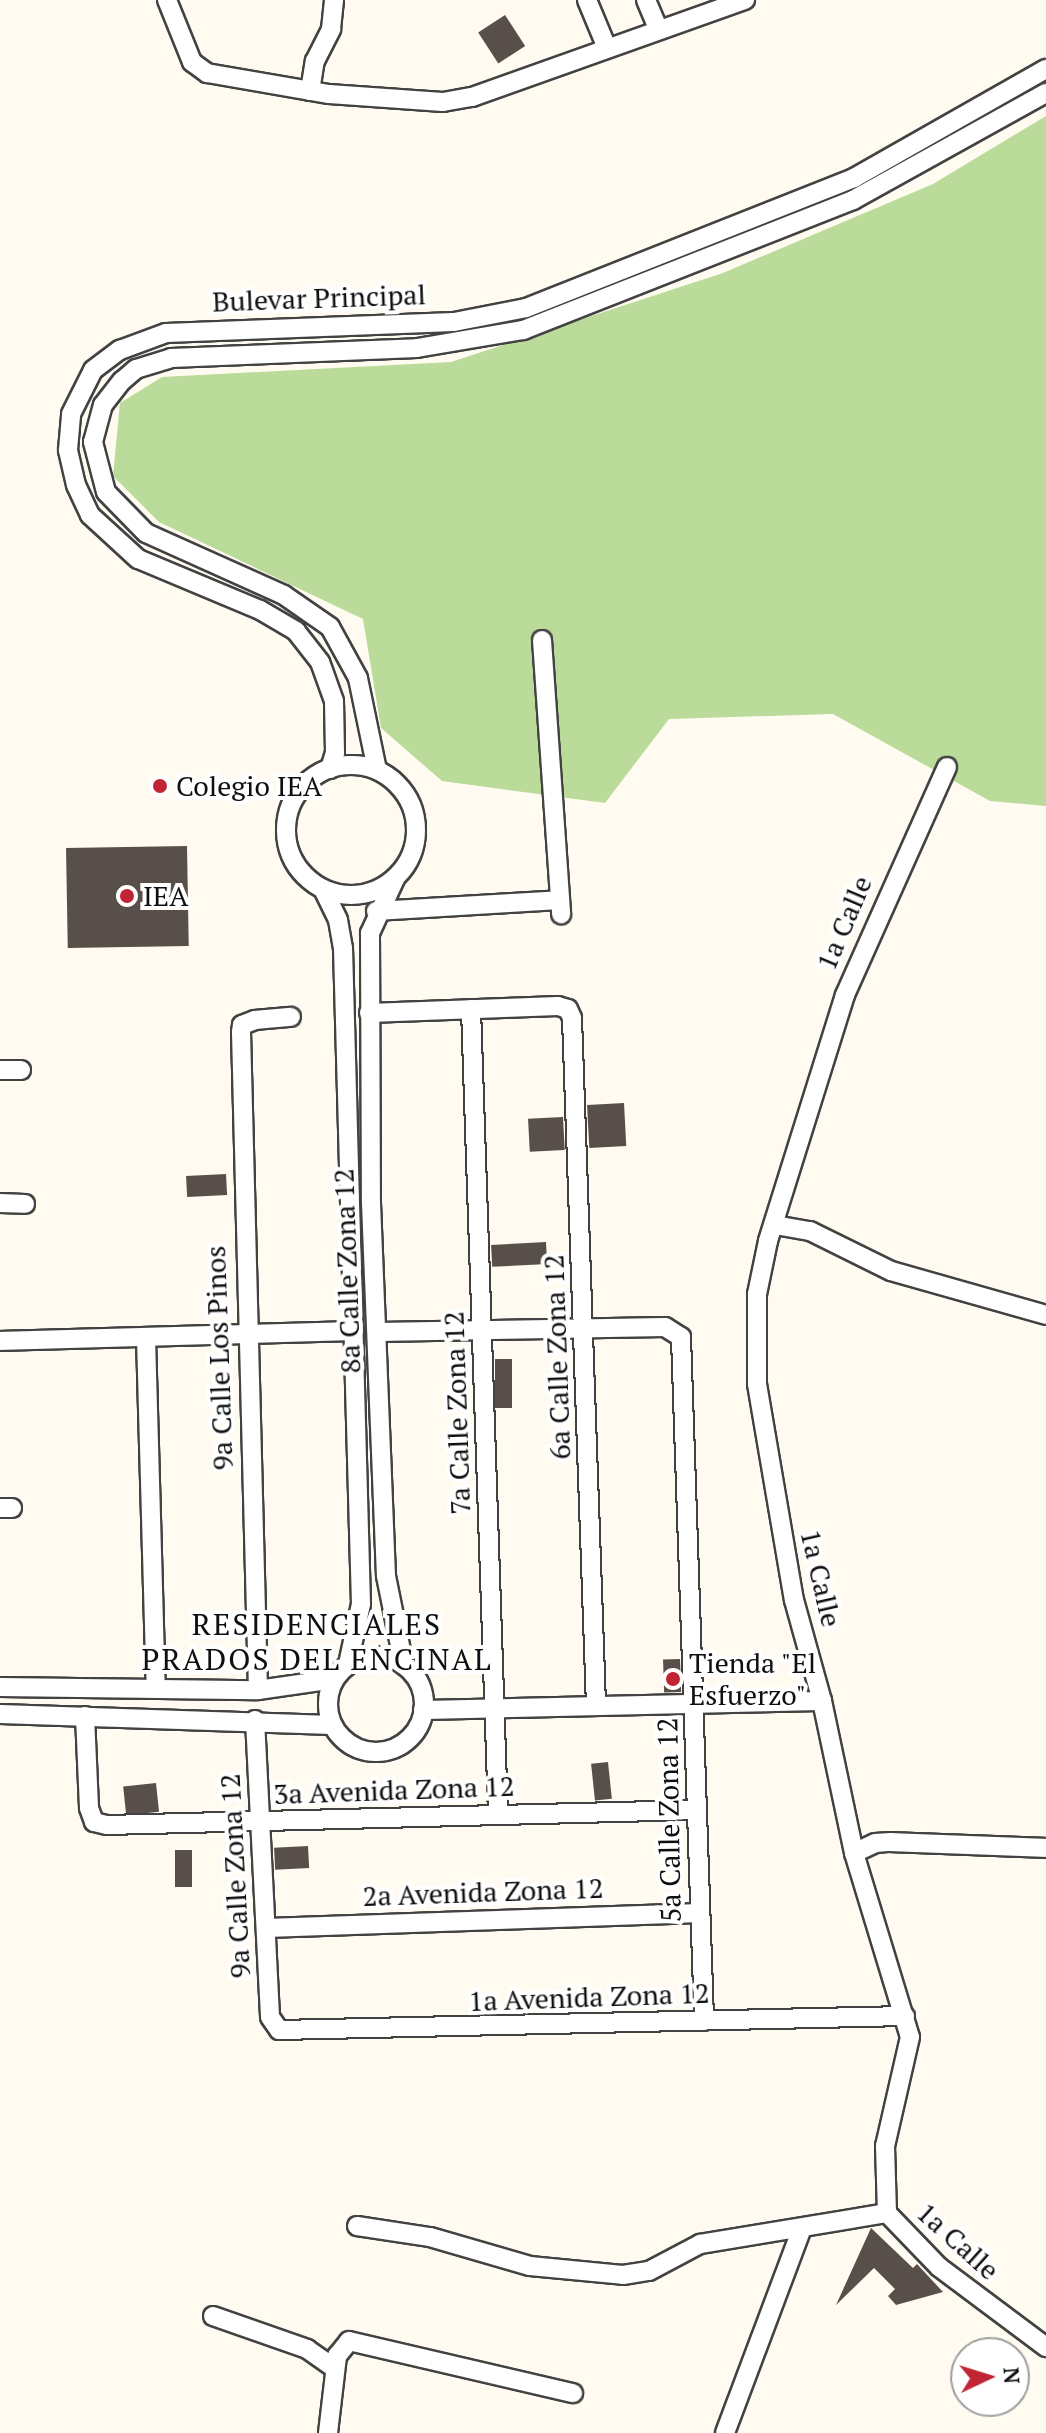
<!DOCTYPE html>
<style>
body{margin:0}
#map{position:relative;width:1046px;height:2433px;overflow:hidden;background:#fffbf1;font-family:"PT Serif",serif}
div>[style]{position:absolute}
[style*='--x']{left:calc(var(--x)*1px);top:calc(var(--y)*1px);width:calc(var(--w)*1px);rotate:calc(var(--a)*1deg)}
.forest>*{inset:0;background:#badb99}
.building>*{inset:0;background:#584f4b;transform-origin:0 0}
.roads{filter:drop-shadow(2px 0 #424242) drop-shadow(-2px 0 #424242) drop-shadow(0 2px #424242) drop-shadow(0 -2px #424242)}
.minor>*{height:18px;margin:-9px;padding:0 9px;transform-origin:9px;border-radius:9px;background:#fff}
.minor>.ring{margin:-9px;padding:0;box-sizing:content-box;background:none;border:18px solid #fff;border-radius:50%}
.dots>*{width:22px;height:22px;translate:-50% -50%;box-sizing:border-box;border:4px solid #fff;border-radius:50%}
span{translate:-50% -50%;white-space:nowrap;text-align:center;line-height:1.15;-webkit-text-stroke:8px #fff;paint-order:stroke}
.street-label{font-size:28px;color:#0f0f0f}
.poi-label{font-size:28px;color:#0f0f0f}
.left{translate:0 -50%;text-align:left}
.neighbourhood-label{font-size:30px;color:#0f0f0f;letter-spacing:2px}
.north{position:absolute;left:950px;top:2337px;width:80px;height:80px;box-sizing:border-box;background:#fff;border:2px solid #9f9f9f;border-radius:50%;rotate:86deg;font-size:22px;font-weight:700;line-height:32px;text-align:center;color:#0f0f0f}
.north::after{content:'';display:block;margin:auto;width:28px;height:36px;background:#c12534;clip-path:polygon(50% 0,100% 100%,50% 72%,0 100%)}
</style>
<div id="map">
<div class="forest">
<div style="clip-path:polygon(1046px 116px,1046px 806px,990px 801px,833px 714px,669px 719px,605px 803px,442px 781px,381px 728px,363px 619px,159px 522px,113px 476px,120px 403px,162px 377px,451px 362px,723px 273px,933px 184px)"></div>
</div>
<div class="building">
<div style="left:505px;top:15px;width:37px;height:32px;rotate:57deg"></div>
<div style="left:187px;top:846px;width:100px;height:121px;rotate:89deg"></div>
<div style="left:624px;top:1103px;width:43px;height:37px;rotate:87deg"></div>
<div style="left:563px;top:1117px;width:33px;height:35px;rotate:87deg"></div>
<div style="left:226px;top:1174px;width:21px;height:40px;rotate:87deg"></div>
<div style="left:546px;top:1242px;width:22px;height:55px;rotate:87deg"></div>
<div style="left:495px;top:1359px;width:17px;height:49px"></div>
<div style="left:680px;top:1659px;width:33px;height:17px;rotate:88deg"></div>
<div style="left:608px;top:1762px;width:37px;height:17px;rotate:84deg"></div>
<div style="left:156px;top:1783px;width:29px;height:33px;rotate:84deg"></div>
<div style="left:308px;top:1846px;width:22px;height:34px;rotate:87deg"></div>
<div style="left:175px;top:1850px;width:17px;height:37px"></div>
<div style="clip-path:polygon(871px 2228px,913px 2268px,917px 2264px,943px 2292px,896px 2305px,888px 2296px,895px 2289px,874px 2268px,836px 2305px)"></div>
</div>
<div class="roads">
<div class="minor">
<div style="--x:167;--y:0;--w:67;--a:68"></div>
<div style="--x:192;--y:62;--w:19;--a:36"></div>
<div style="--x:207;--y:73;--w:124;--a:9.8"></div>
<div style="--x:329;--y:94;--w:114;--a:4"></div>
<div style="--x:443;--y:102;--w:29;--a:-10"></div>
<div style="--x:472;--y:97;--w:290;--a:-19.6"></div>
<div style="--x:587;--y:0;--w:52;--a:67.4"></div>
<div style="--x:646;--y:0;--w:30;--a:67"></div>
<div style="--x:310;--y:91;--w:30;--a:-81"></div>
<div style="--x:315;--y:61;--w:36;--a:-63"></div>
<div style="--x:331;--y:29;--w:29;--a:-84"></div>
<div style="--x:542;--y:640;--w:275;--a:86"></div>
<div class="ring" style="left:286px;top:765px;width:112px;height:112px"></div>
<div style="--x:947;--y:767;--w:250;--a:114.1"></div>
<div style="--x:845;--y:995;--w:258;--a:107.4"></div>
<div style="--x:768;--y:1241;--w:54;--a:101.7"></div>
<div style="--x:757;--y:1294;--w:90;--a:90"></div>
<div style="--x:757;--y:1384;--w:219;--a:80.3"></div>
<div style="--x:794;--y:1600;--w:105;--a:74.5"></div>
<div style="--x:822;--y:1701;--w:155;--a:78.1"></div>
<div style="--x:854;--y:1853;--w:192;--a:73.1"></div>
<div style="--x:910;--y:2037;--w:112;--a:102.9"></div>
<div style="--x:885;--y:2146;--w:67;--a:88.3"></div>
<div style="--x:887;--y:2213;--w:75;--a:46.1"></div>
<div style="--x:939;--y:2267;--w:134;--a:36.8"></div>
<div style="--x:330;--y:769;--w:17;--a:-73"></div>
<div style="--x:335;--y:753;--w:52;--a:-91.1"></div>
<div style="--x:334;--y:701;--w:41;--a:-109.7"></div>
<div style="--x:320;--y:662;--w:39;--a:-128"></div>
<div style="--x:296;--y:631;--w:42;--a:-149.7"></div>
<div style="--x:260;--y:610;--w:132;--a:-157.3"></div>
<div style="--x:138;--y:559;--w:65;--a:-137.5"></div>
<div style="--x:90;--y:515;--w:33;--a:-115"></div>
<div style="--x:76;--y:485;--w:36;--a:-103"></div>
<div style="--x:68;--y:450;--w:36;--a:-85"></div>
<div style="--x:71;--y:414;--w:49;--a:-63.4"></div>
<div style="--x:93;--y:370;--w:34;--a:-37"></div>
<div style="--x:120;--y:350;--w:49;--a:-20.3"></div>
<div style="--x:166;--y:333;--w:288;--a:-2.2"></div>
<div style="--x:454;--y:322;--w:73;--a:-11"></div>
<div style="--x:526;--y:308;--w:353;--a:-21.6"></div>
<div style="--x:854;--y:178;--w:221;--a:-29.6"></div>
<div style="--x:377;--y:770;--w:94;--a:-101.7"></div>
<div style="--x:358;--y:678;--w:58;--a:-118.8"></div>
<div style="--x:330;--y:627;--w:56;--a:-145.2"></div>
<div style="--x:284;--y:595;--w:151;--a:-155.8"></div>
<div style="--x:146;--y:533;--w:57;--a:-134.3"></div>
<div style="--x:106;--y:492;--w:52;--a:-104.6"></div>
<div style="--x:93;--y:442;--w:38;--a:-75"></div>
<div style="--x:103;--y:405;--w:31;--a:-52"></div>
<div style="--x:122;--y:381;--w:18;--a:-41"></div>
<div style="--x:136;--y:369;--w:37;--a:-17"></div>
<div style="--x:171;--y:358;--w:246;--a:-2.3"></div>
<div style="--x:417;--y:348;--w:108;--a:-9.6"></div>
<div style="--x:523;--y:330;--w:355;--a:-21.5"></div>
<div style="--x:853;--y:200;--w:221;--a:-29"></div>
<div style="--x:395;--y:879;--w:60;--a:114.8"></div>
<div style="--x:370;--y:933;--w:270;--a:89.8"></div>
<div style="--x:371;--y:1203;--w:373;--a:87.7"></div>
<div style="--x:386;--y:1576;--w:91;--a:78.6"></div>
<div style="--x:323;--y:889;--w:34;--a:64"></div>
<div style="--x:338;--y:920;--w:28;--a:80"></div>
<div style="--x:343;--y:948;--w:656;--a:88.43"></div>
<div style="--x:361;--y:1604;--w:61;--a:102.2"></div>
<div style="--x:376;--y:911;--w:183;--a:-3.4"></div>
<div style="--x:471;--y:1009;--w:806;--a:88.08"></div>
<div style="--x:369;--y:1013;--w:189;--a:-2.1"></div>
<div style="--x:558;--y:1006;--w:10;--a:17"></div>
<div style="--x:568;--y:1009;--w:10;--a:66"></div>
<div style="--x:572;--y:1018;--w:687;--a:88"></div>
<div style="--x:0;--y:1070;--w:21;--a:0"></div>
<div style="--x:0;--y:1203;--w:25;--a:2"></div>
<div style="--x:775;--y:1225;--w:36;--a:10"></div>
<div style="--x:810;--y:1231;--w:90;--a:26.3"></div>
<div style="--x:891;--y:1271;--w:161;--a:15.8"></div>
<div style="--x:377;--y:1332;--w:288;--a:-1"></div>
<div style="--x:665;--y:1327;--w:19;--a:32"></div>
<div style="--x:681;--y:1337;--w:684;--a:88.07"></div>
<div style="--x:146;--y:1338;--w:350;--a:88.4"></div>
<div style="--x:0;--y:1341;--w:354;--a:-1.6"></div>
<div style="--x:0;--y:1508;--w:12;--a:0"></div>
<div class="ring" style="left:328px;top:1656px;width:78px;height:78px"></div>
<div style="--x:0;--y:1687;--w:258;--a:0.7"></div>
<div style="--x:258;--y:1690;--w:77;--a:-8.2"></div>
<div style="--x:258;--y:1690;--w:658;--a:-91.48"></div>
<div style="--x:241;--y:1032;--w:7;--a:-82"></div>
<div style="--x:242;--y:1025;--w:14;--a:-21"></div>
<div style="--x:255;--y:1020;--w:36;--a:-5"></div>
<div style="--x:423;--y:1710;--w:399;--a:-1.3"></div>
<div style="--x:0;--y:1714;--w:332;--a:1.9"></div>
<div style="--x:85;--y:1716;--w:92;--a:87.5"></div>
<div style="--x:89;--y:1808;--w:15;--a:70"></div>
<div style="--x:94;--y:1822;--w:13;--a:13"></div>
<div style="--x:107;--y:1825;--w:589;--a:-1.46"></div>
<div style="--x:255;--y:1720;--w:297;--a:87.1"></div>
<div style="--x:270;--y:2017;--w:16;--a:55"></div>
<div style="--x:279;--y:2030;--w:626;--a:-1.28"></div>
<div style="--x:854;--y:1853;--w:23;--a:-25"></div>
<div style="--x:875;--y:1843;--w:16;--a:-4"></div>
<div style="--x:891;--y:1842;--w:155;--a:2.2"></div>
<div style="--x:268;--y:1928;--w:431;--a:-2"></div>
<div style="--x:357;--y:2226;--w:74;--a:8.6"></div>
<div style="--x:430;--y:2237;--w:104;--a:16.2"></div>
<div style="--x:530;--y:2266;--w:93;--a:5.5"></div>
<div style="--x:623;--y:2275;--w:26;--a:-9"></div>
<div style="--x:649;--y:2271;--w:58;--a:-27.9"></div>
<div style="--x:700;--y:2244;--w:190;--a:-9.4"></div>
<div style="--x:213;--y:2316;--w:100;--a:19.3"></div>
<div style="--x:307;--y:2349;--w:33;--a:35"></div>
<div style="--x:328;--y:2433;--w:78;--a:-83.3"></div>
<div style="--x:337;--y:2356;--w:19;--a:-51"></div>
<div style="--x:349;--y:2341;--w:230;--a:13.1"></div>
<div style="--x:725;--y:2433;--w:216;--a:-69.4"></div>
</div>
</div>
<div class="dots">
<div style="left:160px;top:786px;background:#c12534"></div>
<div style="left:127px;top:896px;background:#c12534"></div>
<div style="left:673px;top:1679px;background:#c12534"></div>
</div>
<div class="street-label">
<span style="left:319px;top:298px;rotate:-2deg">Bulevar Principal</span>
<span style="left:844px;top:923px;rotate:-67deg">1a Calle</span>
<span style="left:347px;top:1271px;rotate:-92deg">8a Calle Zona 12</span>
<span style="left:557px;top:1357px;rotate:-92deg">6a Calle Zona 12</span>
<span style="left:219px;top:1358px;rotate:-92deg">9a Calle Los Pinos</span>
<span style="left:457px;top:1413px;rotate:-92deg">7a Calle Zona 12</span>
<span style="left:821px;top:1578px;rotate:77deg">1a Calle</span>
<span style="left:394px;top:1790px;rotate:-2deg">3a Avenida Zona 12</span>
<span style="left:669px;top:1820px;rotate:-91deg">5a Calle Zona 12</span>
<span style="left:235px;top:1876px;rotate:-93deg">9a Calle Zona 12</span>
<span style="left:483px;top:1892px;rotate:-2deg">2a Avenida Zona 12</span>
<span style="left:589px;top:1997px;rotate:-2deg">1a Avenida Zona 12</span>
<span style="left:958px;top:2241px;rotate:42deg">1a Calle</span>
</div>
<div class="poi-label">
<span class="left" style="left:176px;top:786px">Colegio IEA</span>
<span class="left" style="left:143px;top:896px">IEA</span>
<span class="left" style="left:689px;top:1679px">Tienda "El<br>Esfuerzo"</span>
</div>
<div class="neighbourhood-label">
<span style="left:317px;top:1641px">RESIDENCIALES<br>PRADOS DEL ENCINAL</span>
</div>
<div class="north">N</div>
</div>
